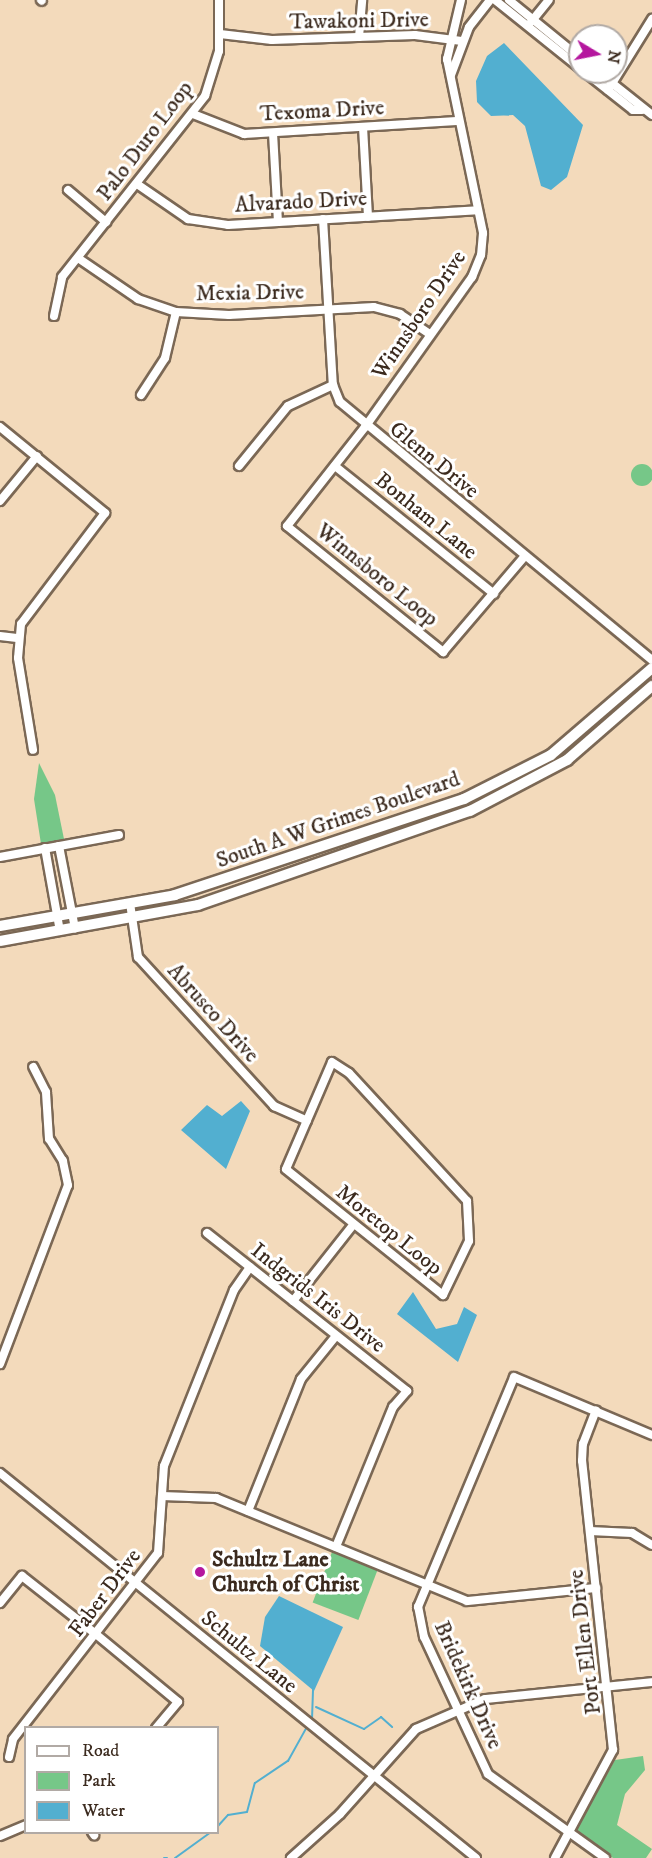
<!DOCTYPE html>
<style>
body{margin:0}
#map{position:relative;width:652px;height:1858px;overflow:hidden;background:#f3dabb;font-family:"IM FELL DW Pica",serif}
div>[style]{position:absolute}
[style*='--x']{left:calc(var(--x)*1px);top:calc(var(--y)*1px);width:calc(var(--w)*1px);rotate:calc(var(--a)*1deg)}
.green>*{inset:0;background:#76c788;transform-origin:0 0}
.round{border-radius:50%}
.water>*{inset:0;background:#52afd0}
.stream>*{height:2px;margin:-1px;padding:0 1px;transform-origin:1px;border-radius:1px;background:#52afd0}
.roads{filter:drop-shadow(2px 0 #7b6855) drop-shadow(-2px 0 #7b6855) drop-shadow(0 2px #7b6855) drop-shadow(0 -2px #7b6855)}
.minor>*{height:8px;margin:-4px;padding:0 4px;transform-origin:4px;border-radius:4px;background:#fff}
.major>*{height:10px;margin:-5px;padding:0 5px;transform-origin:5px;border-radius:5px;background:#fff}
.dots>*{width:16px;height:16px;translate:-50% -50%;box-sizing:border-box;border:3px solid #fff;border-radius:50%}
span{translate:-50% -50%;white-space:nowrap;text-align:center;line-height:1.15;-webkit-text-stroke:6px #fff;paint-order:stroke}
.street-label{font-size:22px;color:#3b2a1e}
.poi-label{font-size:22px;color:#3b2a1e;font-weight:700}
.left{translate:0 -50%;text-align:left}
.legend{position:absolute;left:24px;top:1726px;width:195px;height:108px;box-sizing:border-box;background:#fff;border:2px solid #b1aaa5;margin:0;padding:8px 10px;list-style:none;font-size:18px;color:#3b2a1e}
.legend li{display:flex;align-items:center;gap:12px;height:30px}
.legend b{width:30px;border:2px solid #b1aaa5}
.north{position:absolute;left:568px;top:24px;width:60px;height:60px;box-sizing:border-box;background:#fff;border:2px solid #b1aaa5;border-radius:50%;rotate:100deg;font-size:16px;font-weight:700;line-height:24px;text-align:center;color:#3b2a1e}
.north::after{content:'';display:block;margin:auto;width:21px;height:27px;background:#b5179e;clip-path:polygon(50% 0,100% 100%,50% 72%,0 100%)}
</style>
<div id="map">
<div class="green">
<div class="round" style="left:631px;top:464px;width:22px;height:22px"></div>
<div style="clip-path:polygon(39px 763px,55px 795px,64px 839px,41px 844px,34px 799px)"></div>
<div style="left:332px;top:1552px;width:49px;height:54px;rotate:21deg"></div>
<div style="clip-path:polygon(643px 1756px,645px 1770px,625px 1794px,617px 1825px,652px 1849px,646px 1858px,613px 1858px,576px 1830px,615px 1760px)"></div>
</div>
<div class="water">
<div style="clip-path:polygon(504px 43px,583px 125px,567px 177px,551px 190px,541px 186px,525px 126px,513px 115px,491px 116px,477px 102px,476px 81px,487px 56px)"></div>
<div style="clip-path:polygon(241px 1101px,250px 1111px,226px 1169px,181px 1130px,207px 1105px,222px 1116px)"></div>
<div style="clip-path:polygon(413px 1292px,436px 1329px,457px 1324px,464px 1307px,477px 1315px,458px 1362px,397px 1314px)"></div>
<div style="clip-path:polygon(279px 1596px,343px 1627px,314px 1691px,260px 1646px,265px 1617px)"></div>
</div>
<div class="stream">
<div style="--x:316;--y:1707;--w:53;--a:24.6"></div>
<div style="--x:364;--y:1729;--w:21;--a:-35"></div>
<div style="--x:381;--y:1717;--w:15;--a:42"></div>
<div style="--x:312;--y:1719;--w:30;--a:-88"></div>
<div style="--x:218;--y:1826;--w:15;--a:-48"></div>
<div style="--x:228;--y:1815;--w:19;--a:-9"></div>
<div style="--x:247;--y:1812;--w:30;--a:-75"></div>
<div style="--x:255;--y:1783;--w:40;--a:-34"></div>
<div style="--x:288;--y:1761;--w:39;--a:-61"></div>
<div style="--x:164;--y:1858;--w:3;--a:0"></div>
<div style="--x:175;--y:1858;--w:44;--a:-35.8"></div>
</div>
<div class="roads">
<div class="minor">
<div style="--x:41;--y:0;--w:1;--a:45"></div>
<div style="--x:461;--y:0;--w:61;--a:103.3"></div>
<div style="--x:447;--y:59;--w:178;--a:78.3"></div>
<div style="--x:483;--y:233;--w:22;--a:95"></div>
<div style="--x:481;--y:255;--w:24;--a:112"></div>
<div style="--x:472;--y:277;--w:184;--a:125.5"></div>
<div style="--x:365;--y:427;--w:126;--a:128.2"></div>
<div style="--x:287;--y:526;--w:201;--a:38.9"></div>
<div style="--x:443;--y:652;--w:126;--a:-49.5"></div>
<div style="--x:495;--y:0;--w:109;--a:38.7"></div>
<div style="--x:509;--y:0;--w:92;--a:39.2"></div>
<div style="--x:531;--y:22;--w:28;--a:-51"></div>
<div style="--x:220;--y:34;--w:52;--a:6.6"></div>
<div style="--x:272;--y:40;--w:143;--a:-2"></div>
<div style="--x:415;--y:35;--w:47;--a:7.3"></div>
<div style="--x:359;--y:37;--w:37;--a:-85"></div>
<div style="--x:585;--y:72;--w:61;--a:38.4"></div>
<div style="--x:633;--y:110;--w:9;--a:0"></div>
<div style="--x:598;--y:72;--w:69;--a:38.5"></div>
<div style="--x:451;--y:75;--w:51;--a:-69.4"></div>
<div style="--x:469;--y:27;--w:34;--a:-52"></div>
<div style="--x:608;--y:90;--w:84;--a:-58.2"></div>
<div style="--x:193;--y:114;--w:55;--a:21.4"></div>
<div style="--x:244;--y:134;--w:213;--a:-3.5"></div>
<div style="--x:363;--y:127;--w:90;--a:86.8"></div>
<div style="--x:273;--y:133;--w:89;--a:86.8"></div>
<div style="--x:137;--y:184;--w:62;--a:34.5"></div>
<div style="--x:188;--y:219;--w:40;--a:8.5"></div>
<div style="--x:228;--y:225;--w:250;--a:-3.4"></div>
<div style="--x:68;--y:190;--w:50;--a:40.1"></div>
<div style="--x:323;--y:219;--w:166;--a:86.6"></div>
<div style="--x:333;--y:385;--w:18;--a:68"></div>
<div style="--x:340;--y:402;--w:405;--a:39.6"></div>
<div style="--x:78;--y:258;--w:73;--a:34.3"></div>
<div style="--x:138;--y:299;--w:40;--a:18.9"></div>
<div style="--x:176;--y:312;--w:53;--a:3.2"></div>
<div style="--x:229;--y:315;--w:145;--a:-3.2"></div>
<div style="--x:374;--y:307;--w:27;--a:15"></div>
<div style="--x:400;--y:314;--w:36;--a:34"></div>
<div style="--x:54;--y:316;--w:40;--a:-78"></div>
<div style="--x:62;--y:277;--w:231;--a:-51.7"></div>
<div style="--x:205;--y:96;--w:47;--a:-72.7"></div>
<div style="--x:219;--y:51;--w:51;--a:-90"></div>
<div style="--x:141;--y:395;--w:44;--a:-57"></div>
<div style="--x:165;--y:358;--w:47;--a:-76.6"></div>
<div style="--x:0;--y:427;--w:136;--a:39.3"></div>
<div style="--x:105;--y:513;--w:139;--a:127.1"></div>
<div style="--x:21;--y:624;--w:34;--a:95"></div>
<div style="--x:18;--y:658;--w:93;--a:80.7"></div>
<div style="--x:239;--y:466;--w:77;--a:-50.8"></div>
<div style="--x:288;--y:406;--w:50;--a:-25"></div>
<div style="--x:335;--y:466;--w:204;--a:38.8"></div>
<div style="--x:0;--y:501;--w:58;--a:-50.6"></div>
<div style="--x:0;--y:636;--w:17;--a:7"></div>
<div style="--x:59;--y:846;--w:84;--a:79"></div>
<div style="--x:45;--y:848;--w:84;--a:79.8"></div>
<div style="--x:0;--y:857;--w:121;--a:-10.5"></div>
<div style="--x:130;--y:903;--w:55;--a:81.6"></div>
<div style="--x:138;--y:957;--w:202;--a:47.6"></div>
<div style="--x:274;--y:1106;--w:36;--a:24"></div>
<div style="--x:332;--y:1062;--w:20;--a:33"></div>
<div style="--x:349;--y:1073;--w:174;--a:47.3"></div>
<div style="--x:467;--y:1201;--w:40;--a:87.1"></div>
<div style="--x:469;--y:1241;--w:60;--a:115.7"></div>
<div style="--x:443;--y:1295;--w:201;--a:-141.3"></div>
<div style="--x:286;--y:1169;--w:116;--a:-66.7"></div>
<div style="--x:207;--y:1233;--w:255;--a:38.3"></div>
<div style="--x:407;--y:1391;--w:21;--a:131"></div>
<div style="--x:393;--y:1407;--w:151;--a:112.2"></div>
<div style="--x:293;--y:1301;--w:97;--a:-51.7"></div>
<div style="--x:0;--y:1364;--w:191;--a:-69.2"></div>
<div style="--x:68;--y:1185;--w:25;--a:-102"></div>
<div style="--x:63;--y:1161;--w:26;--a:-122"></div>
<div style="--x:49;--y:1139;--w:47;--a:-93.7"></div>
<div style="--x:46;--y:1092;--w:28;--a:-117"></div>
<div style="--x:0;--y:1473;--w:612;--a:38.97"></div>
<div style="--x:162;--y:1496;--w:54;--a:2.1"></div>
<div style="--x:216;--y:1498;--w:271;--a:22.3"></div>
<div style="--x:467;--y:1601;--w:130;--a:-5.8"></div>
<div style="--x:248;--y:1511;--w:142;--a:-68.1"></div>
<div style="--x:301;--y:1379;--w:55;--a:-50.9"></div>
<div style="--x:590;--y:1531;--w:42;--a:2.7"></div>
<div style="--x:632;--y:1533;--w:23;--a:31"></div>
<div style="--x:0;--y:1603;--w:35;--a:-51"></div>
<div style="--x:22;--y:1576;--w:95;--a:38.2"></div>
<div style="--x:97;--y:1635;--w:105;--a:39.6"></div>
<div style="--x:178;--y:1702;--w:34;--a:130"></div>
<div style="--x:9;--y:1757;--w:18;--a:-77"></div>
<div style="--x:13;--y:1739;--w:236;--a:-52.1"></div>
<div style="--x:158;--y:1553;--w:87;--a:-86.1"></div>
<div style="--x:164;--y:1466;--w:189;--a:-68.3"></div>
<div style="--x:234;--y:1290;--w:28;--a:-55"></div>
<div style="--x:92;--y:1832;--w:4;--a:56"></div>
<div style="--x:0;--y:1836;--w:28;--a:-23"></div>
<div style="--x:291;--y:1858;--w:66;--a:-41.9"></div>
<div style="--x:340;--y:1814;--w:114;--a:-48.2"></div>
<div style="--x:416;--y:1729;--w:75;--a:-23.5"></div>
<div style="--x:485;--y:1699;--w:168;--a:-5.8"></div>
<div style="--x:555;--y:1858;--w:123;--a:-61.8"></div>
<div style="--x:613;--y:1750;--w:291;--a:-96.1"></div>
<div style="--x:582;--y:1461;--w:17;--a:-87"></div>
<div style="--x:583;--y:1444;--w:36;--a:-69"></div>
<div style="--x:605;--y:1858;--w:144;--a:-144.3"></div>
<div style="--x:488;--y:1774;--w:151;--a:-115"></div>
<div style="--x:424;--y:1637;--w:31;--a:-101"></div>
<div style="--x:418;--y:1607;--w:249;--a:-67.3"></div>
<div style="--x:514;--y:1377;--w:150;--a:22.8"></div>
</div>
<div class="major">
<div style="--x:0;--y:926;--w:178;--a:-10"></div>
<div style="--x:175;--y:895;--w:305;--a:-18.4"></div>
<div style="--x:464;--y:799;--w:97;--a:-26.8"></div>
<div style="--x:551;--y:755;--w:133;--a:-40.7"></div>
<div style="--x:0;--y:941;--w:201;--a:-10.3"></div>
<div style="--x:198;--y:905;--w:288;--a:-19.1"></div>
<div style="--x:470;--y:811;--w:110;--a:-27.7"></div>
<div style="--x:567;--y:760;--w:113;--a:-41"></div>
</div>
</div>
<div class="dots">
<div style="left:200px;top:1572px;background:#b5179e"></div>
</div>
<div class="street-label">
<span style="left:359px;top:21px;rotate:-1deg">Tawakoni Drive</span>
<span style="left:322px;top:111px;rotate:-3deg">Texoma Drive</span>
<span style="left:145px;top:141px;rotate:-53deg">Palo Duro Loop</span>
<span style="left:301px;top:202px;rotate:-3deg">Alvarado Drive</span>
<span style="left:250px;top:293px;rotate:-1deg">Mexia Drive</span>
<span style="left:419px;top:315px;rotate:-56deg">Winnsboro Drive</span>
<span style="left:434px;top:460px;rotate:39deg">Glenn Drive</span>
<span style="left:426px;top:516px;rotate:39deg">Bonham Lane</span>
<span style="left:377px;top:575px;rotate:39deg">Winnsboro Loop</span>
<span style="left:338px;top:820px;rotate:-19deg">South A W Grimes Boulevard</span>
<span style="left:213px;top:1013px;rotate:48deg">Abrusco Drive</span>
<span style="left:389px;top:1230px;rotate:39deg">Moretop Loop</span>
<span style="left:318px;top:1298px;rotate:38deg">Indgrids Iris Drive</span>
<span style="left:105px;top:1593px;rotate:-53deg">Faber Drive</span>
<span style="left:585px;top:1642px;rotate:-97deg">Port Ellen Drive</span>
<span style="left:249px;top:1652px;rotate:39deg">Schultz Lane</span>
<span style="left:468px;top:1685px;rotate:66deg">Bridekirk Drive</span>
</div>
<div class="poi-label">
<span class="left" style="left:212px;top:1572px">Schultz Lane<br>Church of Christ</span>
</div>
<ul class="legend">
<li><b style="height:8px;background:#fff"></b>Road</li>
<li><b style="height:16px;background:#76c788"></b>Park</li>
<li><b style="height:16px;background:#52afd0"></b>Water</li>
</ul>
<div class="north">N</div>
</div>
